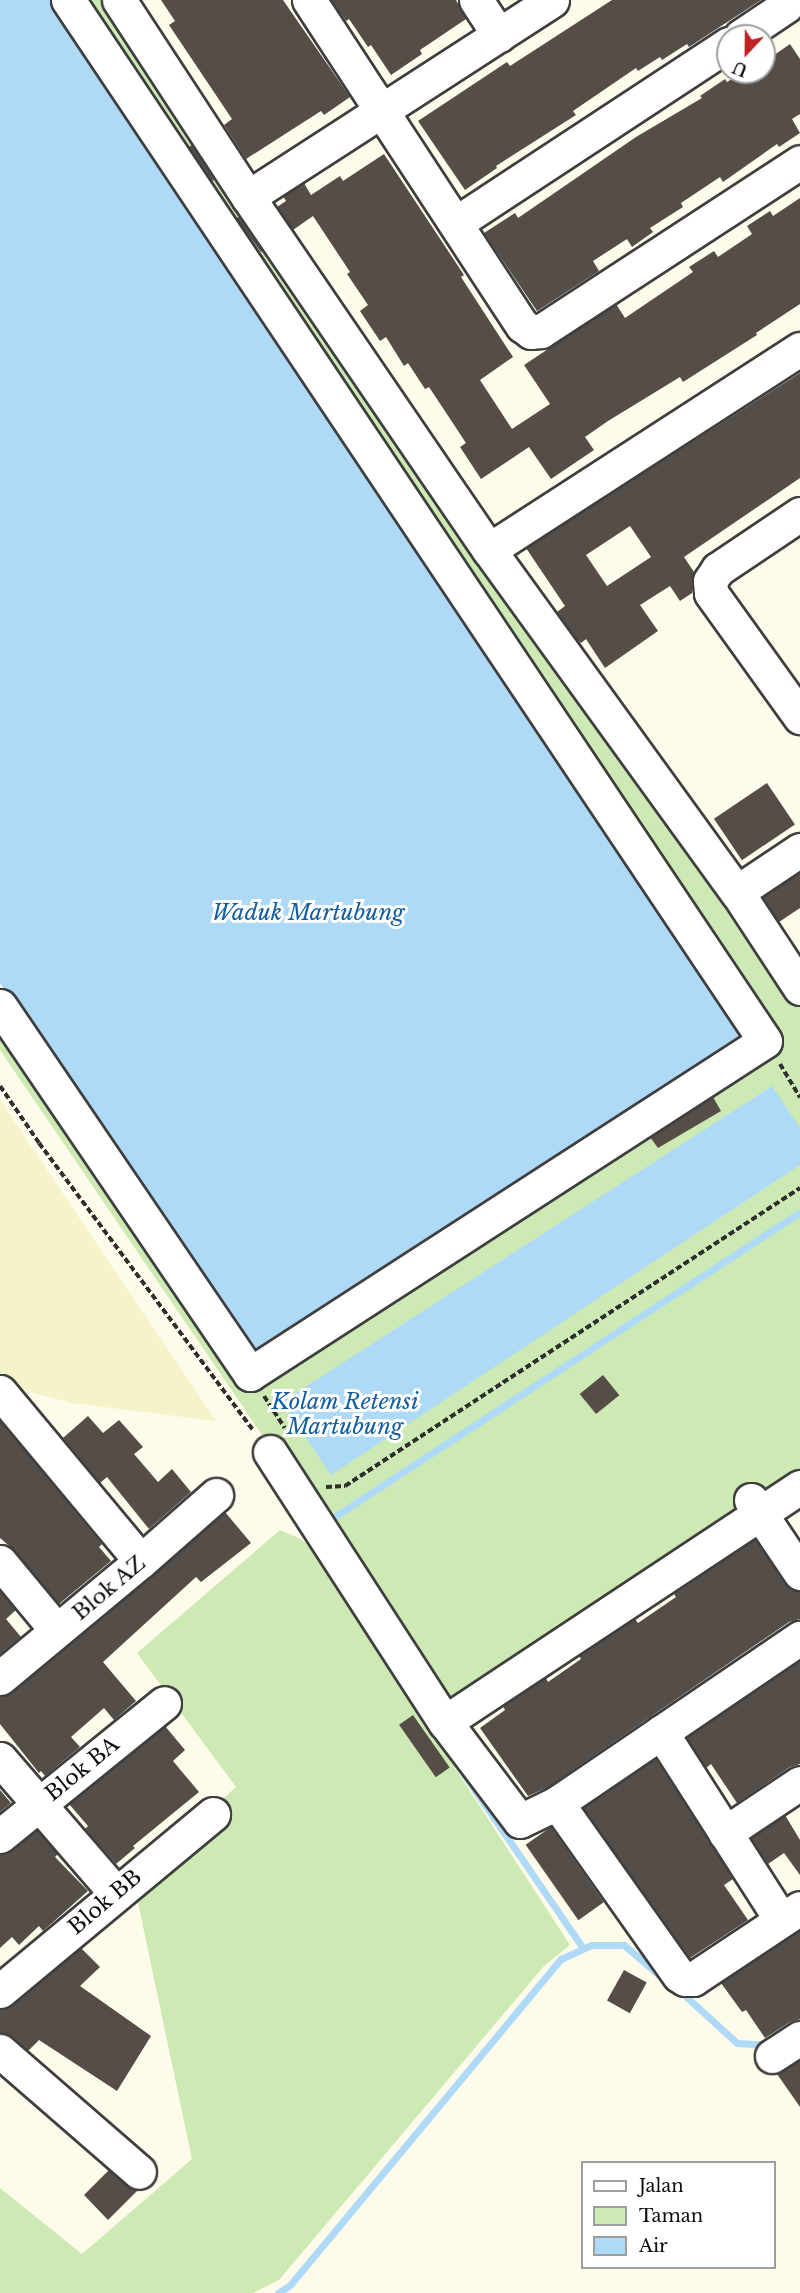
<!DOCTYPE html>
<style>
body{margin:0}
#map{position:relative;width:800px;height:2293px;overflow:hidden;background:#fffbea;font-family:"Libre Baskerville",serif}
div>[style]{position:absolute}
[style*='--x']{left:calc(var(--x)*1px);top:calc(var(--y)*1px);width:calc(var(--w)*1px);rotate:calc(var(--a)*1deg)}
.farmland>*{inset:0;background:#f5f3ca}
.green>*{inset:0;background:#ceeab4}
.water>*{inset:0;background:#aedaf8}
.stream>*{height:7px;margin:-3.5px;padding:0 3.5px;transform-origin:3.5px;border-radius:3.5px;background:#aedaf8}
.building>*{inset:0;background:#554d48;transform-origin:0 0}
.path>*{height:4px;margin-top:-2px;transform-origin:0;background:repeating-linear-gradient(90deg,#2e2e2e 0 6px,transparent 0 9px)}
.roads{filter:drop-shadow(2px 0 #3f3f3f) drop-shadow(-2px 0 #3f3f3f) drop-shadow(0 2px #3f3f3f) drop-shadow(0 -2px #3f3f3f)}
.minor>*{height:33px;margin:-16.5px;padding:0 16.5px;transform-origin:16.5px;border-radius:16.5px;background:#fff}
span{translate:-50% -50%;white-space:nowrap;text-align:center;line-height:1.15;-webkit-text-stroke:6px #fff;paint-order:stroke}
.street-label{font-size:21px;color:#0c0c0c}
.water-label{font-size:22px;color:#135fa0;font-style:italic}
.legend{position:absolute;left:581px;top:2161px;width:195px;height:108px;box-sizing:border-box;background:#fff;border:2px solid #9e9e9e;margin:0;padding:8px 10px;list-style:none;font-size:18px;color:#0c0c0c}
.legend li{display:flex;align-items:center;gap:12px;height:30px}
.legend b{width:30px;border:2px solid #9e9e9e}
.north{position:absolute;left:716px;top:24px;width:60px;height:60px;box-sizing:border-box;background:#fff;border:2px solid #9e9e9e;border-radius:50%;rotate:202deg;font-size:16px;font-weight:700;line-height:24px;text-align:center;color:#0c0c0c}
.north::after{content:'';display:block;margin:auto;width:21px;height:27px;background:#bf2124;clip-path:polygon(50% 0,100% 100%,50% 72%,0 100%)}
</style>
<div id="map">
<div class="farmland">
<div style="clip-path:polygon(0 1100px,216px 1421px,72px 1403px,7px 1386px,0 1378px)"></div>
</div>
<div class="green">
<div style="clip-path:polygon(64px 0,116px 0,800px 998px,800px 1491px,452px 1714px,0 1050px,0 988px,251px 1358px)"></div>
<div style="clip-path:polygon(280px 1530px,301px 1539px,314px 1551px,570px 1945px,544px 1966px,279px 2280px,253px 2293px,0 2293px,0 2188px,82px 2254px,192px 2159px,133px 1879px,236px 1787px,137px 1653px)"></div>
</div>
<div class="water">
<div style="clip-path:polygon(0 0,62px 0,744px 1035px,251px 1359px,0 983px)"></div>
<div style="clip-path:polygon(772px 1086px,800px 1128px,800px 1165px,331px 1475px,282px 1402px)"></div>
</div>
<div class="stream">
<div style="--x:325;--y:1523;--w:568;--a:-33.21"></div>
<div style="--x:459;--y:1767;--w:219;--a:55.6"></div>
<div style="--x:680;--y:1991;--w:77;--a:42.4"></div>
<div style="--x:737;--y:2043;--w:22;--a:3"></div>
<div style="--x:278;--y:2293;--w:14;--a:-34"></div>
<div style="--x:290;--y:2285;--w:424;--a:-50.3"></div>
<div style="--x:561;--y:1959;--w:33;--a:-25"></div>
<div style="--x:591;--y:1945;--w:33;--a:0"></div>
<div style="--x:624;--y:1945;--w:55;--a:40.6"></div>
</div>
<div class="building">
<div style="clip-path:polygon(161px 0,283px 0,350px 97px,324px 115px,321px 111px,246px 159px,224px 125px,232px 119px,169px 25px,175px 21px)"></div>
<div style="clip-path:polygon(331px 0,456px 0,466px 19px,420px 50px,422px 54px,391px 75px,371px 45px,368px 47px,349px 19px,346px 21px)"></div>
<div style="clip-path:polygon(612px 0,761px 0,689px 47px,687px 44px,662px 60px,660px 57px,638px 71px,636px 68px,573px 111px,576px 115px,496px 166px,497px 168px,465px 190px,418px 121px,507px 62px,510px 66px)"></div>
<div style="clip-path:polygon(790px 44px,800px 59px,800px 114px,792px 119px,800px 133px,779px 147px,777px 144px,723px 182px,720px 177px,681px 203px,683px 207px,650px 228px,653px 232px,632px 247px,627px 239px,593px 261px,599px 271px,537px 311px,484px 233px,515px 213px,518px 218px,636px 137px,702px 98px,700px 96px,725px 79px,727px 82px,743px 72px,764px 72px,764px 62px)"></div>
<div style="clip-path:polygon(192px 145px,214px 180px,212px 181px,189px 147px)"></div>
<div style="clip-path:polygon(384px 154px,464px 275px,461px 277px,513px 357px,480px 380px,512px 429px,550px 404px,524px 365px,616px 304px,625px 318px,693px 272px,689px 267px,714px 251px,718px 257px,752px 234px,747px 226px,770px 211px,773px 216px,800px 198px,800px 304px,756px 333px,757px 335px,683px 382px,680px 377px,608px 421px,585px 437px,594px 450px,551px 479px,529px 447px,481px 479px,460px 447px,466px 443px,429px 387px,425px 389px,408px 363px,404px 366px,386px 337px,380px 341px,360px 311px,368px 305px,347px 274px,350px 272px,313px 216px,293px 230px,277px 207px,286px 201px,283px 196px,304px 183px,311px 195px,340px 176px,343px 181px)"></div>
<div style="clip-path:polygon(239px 217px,262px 251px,261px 252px,236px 218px)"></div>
<div style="clip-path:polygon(evenodd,800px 373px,800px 478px,684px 557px,694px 572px,692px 593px,680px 601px,670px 586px,640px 605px,658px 631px,605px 668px,586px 639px,581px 643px,577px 640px,557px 612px,565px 606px,526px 548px,800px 373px,630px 526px,651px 557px,607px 586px,586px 555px,630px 526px)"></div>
<div style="left:767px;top:783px;width:50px;height:64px;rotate:56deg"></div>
<div style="clip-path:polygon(800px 873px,800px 908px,779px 922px,763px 897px)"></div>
<div style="clip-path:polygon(713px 1097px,721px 1111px,658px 1148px,650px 1137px)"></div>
<div style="left:603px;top:1375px;width:26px;height:30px;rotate:51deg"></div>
<div style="clip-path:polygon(88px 1416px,103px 1433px,119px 1420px,143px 1447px,134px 1454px,158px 1482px,172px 1469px,191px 1492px,149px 1529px,107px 1477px,100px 1483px,63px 1438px)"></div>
<div style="clip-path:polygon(0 1421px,102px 1544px,99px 1547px,111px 1561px,59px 1604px,14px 1550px,0 1538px)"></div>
<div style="clip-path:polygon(225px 1512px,251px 1543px,201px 1582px,196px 1577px,103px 1662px,136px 1701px,114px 1720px,104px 1708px,71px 1737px,80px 1747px,45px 1776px,41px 1771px,39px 1773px,0 1724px,0 1696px,12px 1692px)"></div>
<div style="clip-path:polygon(755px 1539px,784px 1583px,791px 1590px,800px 1592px,800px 1619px,789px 1622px,548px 1787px,528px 1796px,480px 1728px,505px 1710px,503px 1706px,546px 1678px,548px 1682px,581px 1659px,579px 1656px,635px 1619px,638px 1623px,676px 1597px,674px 1594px)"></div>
<div style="clip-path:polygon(0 1591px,16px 1610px,6px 1619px,21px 1637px,0 1654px)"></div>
<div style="clip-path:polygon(800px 1661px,800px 1764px,790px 1767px,737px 1803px,711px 1764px,706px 1768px,687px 1738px)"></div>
<div style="left:413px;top:1715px;width:64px;height:17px;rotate:55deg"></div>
<div style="clip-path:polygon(165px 1726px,185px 1750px,173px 1761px,199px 1792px,133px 1846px,135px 1848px,116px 1864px,85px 1829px,88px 1826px,69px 1804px)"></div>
<div style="clip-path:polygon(656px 1759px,733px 1879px,724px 1885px,748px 1920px,690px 1958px,583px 1808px)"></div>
<div style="clip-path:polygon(0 1790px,11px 1803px,0 1812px)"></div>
<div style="clip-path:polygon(785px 1815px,800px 1840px,800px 1875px,784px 1853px,768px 1864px,751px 1838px)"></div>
<div style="left:551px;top:1827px;width:92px;height:31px;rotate:55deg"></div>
<div style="clip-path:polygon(37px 1830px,58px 1854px,55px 1857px,88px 1891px,43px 1931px,39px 1926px,19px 1945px,12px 1937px,0 1948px,0 1854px,12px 1851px)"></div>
<div style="clip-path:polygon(800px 1930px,800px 2019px,790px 2022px,765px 2038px,746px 2010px,742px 2012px,721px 1983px)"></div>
<div style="clip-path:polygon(81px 1948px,100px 1967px,80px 1986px,151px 2036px,117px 2091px,39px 2040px,28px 2051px,12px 2037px,0 2033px,0 2009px,12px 2005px)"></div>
<div style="left:624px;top:1970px;width:26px;height:35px;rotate:29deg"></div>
<div style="clip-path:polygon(800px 2060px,800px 2107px,777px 2074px)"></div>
<div style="clip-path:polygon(109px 2170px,127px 2186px,138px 2190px,108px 2220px,84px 2195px)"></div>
</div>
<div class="path">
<div style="--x:780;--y:1064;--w:39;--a:59"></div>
<div style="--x:0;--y:1086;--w:69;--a:55.6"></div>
<div style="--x:39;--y:1143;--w:358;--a:53.3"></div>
<div style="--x:264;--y:1396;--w:38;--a:57"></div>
<div style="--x:326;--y:1487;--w:19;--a:-3"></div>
<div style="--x:345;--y:1486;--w:544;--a:-33.22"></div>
</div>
<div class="roads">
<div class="minor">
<div style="--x:119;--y:0;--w:235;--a:56.8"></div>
<div style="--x:248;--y:197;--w:427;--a:55.7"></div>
<div style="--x:489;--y:550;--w:422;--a:54.1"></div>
<div style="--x:737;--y:892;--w:115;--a:56.7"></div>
<div style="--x:309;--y:0;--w:389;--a:56.8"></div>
<div style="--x:522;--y:325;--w:11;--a:38"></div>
<div style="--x:531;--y:332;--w:10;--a:-6"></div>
<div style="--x:541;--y:331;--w:309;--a:-33.1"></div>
<div style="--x:476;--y:0;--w:42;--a:56.7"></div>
<div style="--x:741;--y:36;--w:54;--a:-33.7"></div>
<div style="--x:248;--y:197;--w:362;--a:-32.9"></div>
<div style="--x:456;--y:223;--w:326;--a:-33.3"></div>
<div style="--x:800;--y:514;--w:99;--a:146.1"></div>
<div style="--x:718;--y:569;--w:14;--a:124"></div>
<div style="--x:710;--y:581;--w:12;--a:85"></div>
<div style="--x:711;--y:593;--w:153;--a:54.3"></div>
<div style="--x:489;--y:550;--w:370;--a:-32.9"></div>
<div style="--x:737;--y:892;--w:76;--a:-33.7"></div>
<div style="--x:0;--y:1006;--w:445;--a:55.8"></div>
<div style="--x:250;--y:1374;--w:613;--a:-32.89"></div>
<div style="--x:765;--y:1041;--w:1253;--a:-123.8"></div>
<div style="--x:0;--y:1392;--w:220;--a:50.2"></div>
<div style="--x:270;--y:1452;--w:322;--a:57.1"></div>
<div style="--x:445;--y:1722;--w:124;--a:52.9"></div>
<div style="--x:520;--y:1821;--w:41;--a:-25.9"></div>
<div style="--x:557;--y:1803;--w:294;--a:-34.2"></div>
<div style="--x:751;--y:1500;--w:88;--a:56.1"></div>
<div style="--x:0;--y:1562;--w:89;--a:50.4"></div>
<div style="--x:0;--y:1678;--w:183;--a:-39.7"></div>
<div style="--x:141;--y:1561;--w:100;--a:-41.3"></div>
<div style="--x:445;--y:1722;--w:426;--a:-33.5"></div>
<div style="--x:661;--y:1732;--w:223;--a:57.4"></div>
<div style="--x:0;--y:1759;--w:176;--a:49.2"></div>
<div style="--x:557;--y:1803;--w:211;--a:54.7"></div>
<div style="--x:679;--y:1975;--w:7;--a:34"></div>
<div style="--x:685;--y:1979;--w:8;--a:0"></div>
<div style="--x:693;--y:1979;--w:128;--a:-33.6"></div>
<div style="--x:725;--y:1833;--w:90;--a:-33.7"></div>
<div style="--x:0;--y:1836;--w:211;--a:-39"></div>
<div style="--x:0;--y:1991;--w:277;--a:-39.7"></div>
<div style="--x:0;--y:2051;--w:184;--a:41"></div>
<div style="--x:772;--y:2056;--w:33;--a:-33"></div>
</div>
</div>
<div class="street-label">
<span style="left:109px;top:1588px;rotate:-40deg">Blok AZ</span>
<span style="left:82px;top:1769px;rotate:-39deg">Blok BA</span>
<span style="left:105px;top:1902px;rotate:-40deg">Blok BB</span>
</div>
<div class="water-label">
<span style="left:308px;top:913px">Waduk Martubung</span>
<span style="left:345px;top:1414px">Kolam Retensi<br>Martubung</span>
</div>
<ul class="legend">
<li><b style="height:8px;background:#fff"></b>Jalan</li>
<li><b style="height:16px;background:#ceeab4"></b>Taman</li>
<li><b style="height:16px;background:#aedaf8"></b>Air</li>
</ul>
<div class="north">U</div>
</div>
